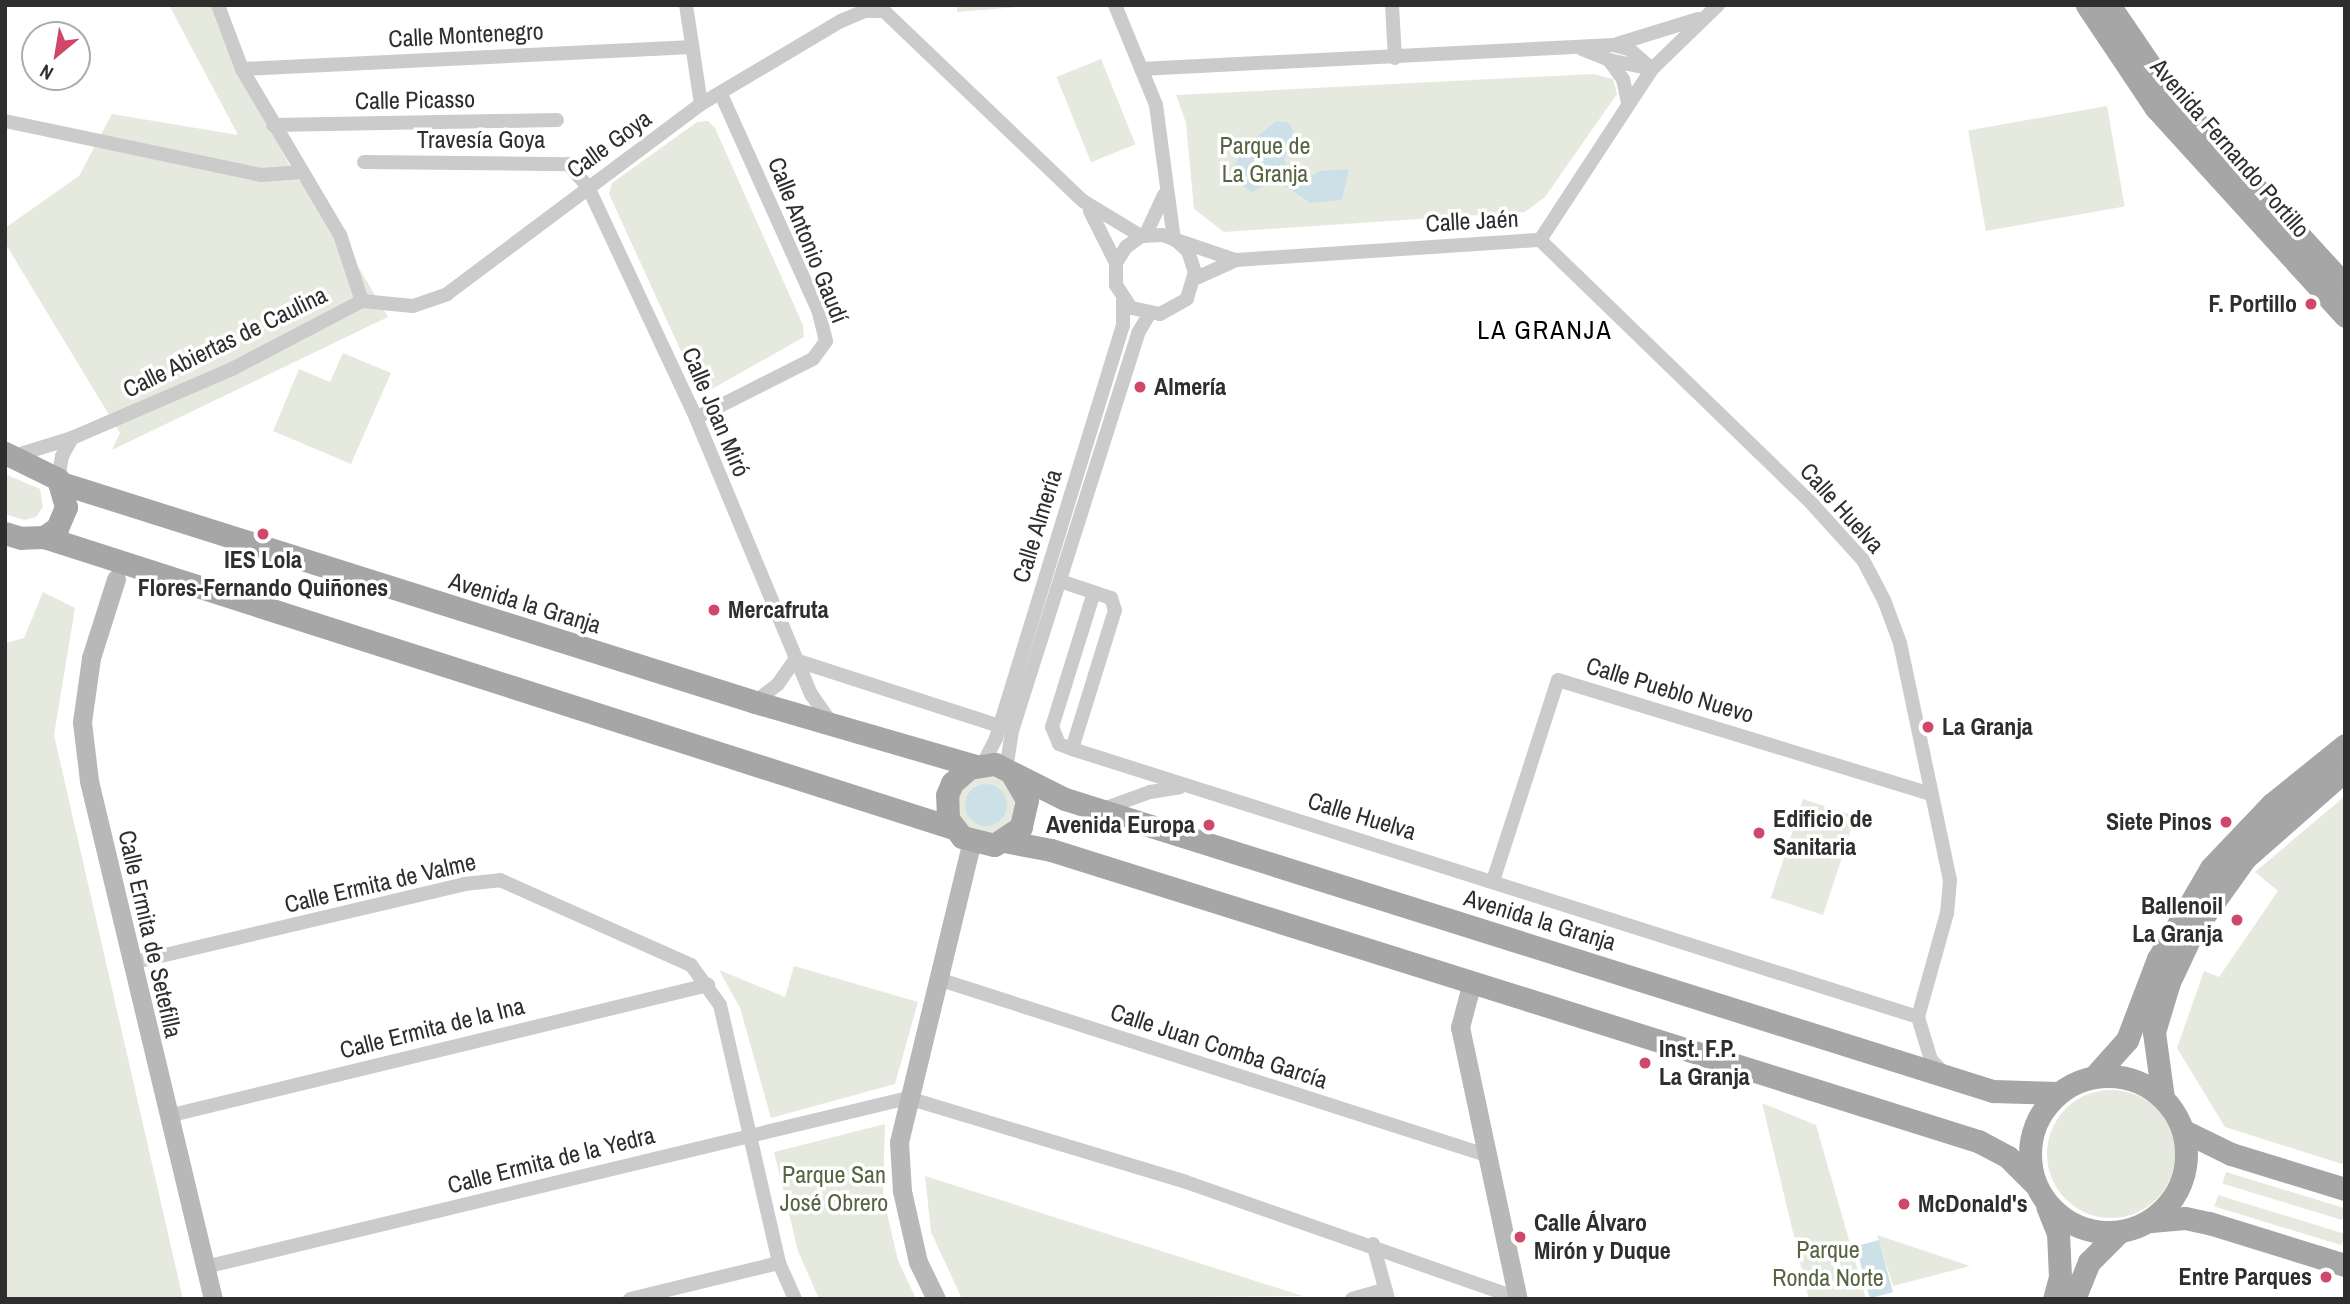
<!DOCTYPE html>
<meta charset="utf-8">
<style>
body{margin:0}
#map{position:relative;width:2350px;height:1304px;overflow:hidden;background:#fff;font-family:"Archivo Narrow",sans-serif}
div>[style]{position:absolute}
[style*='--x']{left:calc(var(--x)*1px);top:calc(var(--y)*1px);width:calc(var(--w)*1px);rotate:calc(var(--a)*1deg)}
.green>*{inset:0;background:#e6eade;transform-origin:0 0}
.round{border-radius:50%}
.water>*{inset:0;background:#cce1e7;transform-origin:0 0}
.street>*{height:14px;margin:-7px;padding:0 7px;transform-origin:7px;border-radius:7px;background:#cbcbcb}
.secondary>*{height:19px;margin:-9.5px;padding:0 9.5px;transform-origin:9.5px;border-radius:9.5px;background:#b8b8b8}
.primary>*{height:23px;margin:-11.5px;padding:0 11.5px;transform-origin:11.5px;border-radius:11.5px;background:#a6a6a6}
.primary>.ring{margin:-11.5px;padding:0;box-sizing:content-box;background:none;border:23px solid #a6a6a6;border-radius:50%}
.dots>*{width:19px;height:19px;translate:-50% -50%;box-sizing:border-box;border:4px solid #fff;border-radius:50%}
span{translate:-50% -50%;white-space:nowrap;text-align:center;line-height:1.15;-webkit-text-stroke:7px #fff;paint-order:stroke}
.street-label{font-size:24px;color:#2e2e2e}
.park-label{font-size:24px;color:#586441}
.poi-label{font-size:24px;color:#2e2e2e;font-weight:700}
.right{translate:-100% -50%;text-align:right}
.left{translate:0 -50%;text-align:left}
.neighbourhood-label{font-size:26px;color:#000;letter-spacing:2px}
.frame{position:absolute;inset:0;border:7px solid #2e2e2e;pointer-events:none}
.north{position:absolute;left:21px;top:21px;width:70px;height:70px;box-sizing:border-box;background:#fff;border:2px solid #ababab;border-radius:50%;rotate:210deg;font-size:19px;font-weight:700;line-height:28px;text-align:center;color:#2e2e2e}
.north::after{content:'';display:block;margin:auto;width:24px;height:32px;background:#cf4769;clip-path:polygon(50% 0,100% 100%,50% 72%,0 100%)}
</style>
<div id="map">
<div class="green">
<div style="clip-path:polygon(169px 5px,215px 5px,230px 50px,295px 176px,324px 209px,388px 317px,112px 450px,120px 433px,5px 243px,5px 228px,79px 176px,112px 114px,238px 135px)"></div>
<div style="clip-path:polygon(957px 5px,1044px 5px,957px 12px)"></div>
<div style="left:1101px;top:59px;width:92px;height:48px;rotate:68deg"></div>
<div style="clip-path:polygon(1593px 74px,1613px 79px,1617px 94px,1545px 197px,1525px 212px,1224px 232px,1194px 209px,1186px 123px,1176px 95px)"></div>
<div style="left:2107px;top:106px;width:102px;height:141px;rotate:80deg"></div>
<div style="clip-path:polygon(708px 121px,715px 128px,803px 325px,804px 337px,710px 390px,696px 384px,609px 194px,612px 183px,697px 122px)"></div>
<div style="clip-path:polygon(343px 353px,391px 373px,351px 464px,273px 431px,299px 369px,330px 382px)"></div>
<div style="clip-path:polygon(5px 474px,40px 489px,43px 507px,36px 517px,24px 520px,5px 514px)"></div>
<div style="clip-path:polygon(43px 592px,75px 608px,54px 735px,183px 1299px,5px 1299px,5px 643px,24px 638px)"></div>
<div class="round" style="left:957px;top:776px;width:58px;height:58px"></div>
<div style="clip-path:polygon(2345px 796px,2345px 1165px,2225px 1127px,2177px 1048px,2204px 971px,2219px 977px,2278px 891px,2255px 872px)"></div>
<div style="left:1803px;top:799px;width:55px;height:104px;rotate:18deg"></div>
<div style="clip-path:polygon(794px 966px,918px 1002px,895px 1084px,771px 1118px,740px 1008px,719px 970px,785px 997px)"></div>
<div class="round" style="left:2047px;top:1090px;width:128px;height:128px"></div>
<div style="clip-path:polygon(1762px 1103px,1816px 1125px,1866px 1299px,1809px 1299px)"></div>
<div style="clip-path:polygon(885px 1124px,883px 1196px,898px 1260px,916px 1299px,819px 1299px,798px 1251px,774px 1152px)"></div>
<div style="left:2226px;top:1172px;width:125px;height:12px;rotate:17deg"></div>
<div style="clip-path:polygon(925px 1176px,1303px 1296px,962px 1299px,931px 1232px)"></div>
<div style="left:2218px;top:1195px;width:133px;height:12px;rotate:17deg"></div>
<div style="clip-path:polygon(1877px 1235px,1970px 1266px,1893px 1286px)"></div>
</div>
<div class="water">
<div style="clip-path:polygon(1276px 121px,1289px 123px,1295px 134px,1284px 159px,1292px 176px,1305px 180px,1319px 171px,1349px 169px,1342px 200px,1310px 203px,1282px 184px,1268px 184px,1252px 192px,1238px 183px,1234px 167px,1244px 147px)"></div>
<div class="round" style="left:965px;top:784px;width:42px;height:42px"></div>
<div style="left:1879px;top:1240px;width:54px;height:24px;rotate:75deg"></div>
</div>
<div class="street">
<div style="--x:686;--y:5;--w:100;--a:81.4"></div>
<div style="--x:1115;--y:5;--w:108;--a:67.7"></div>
<div style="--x:1156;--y:105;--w:136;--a:82.4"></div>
<div style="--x:1392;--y:5;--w:53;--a:86.8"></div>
<div style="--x:884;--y:11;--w:275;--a:43.7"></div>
<div style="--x:1083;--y:201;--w:68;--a:31.1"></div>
<div style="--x:1617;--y:44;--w:85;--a:-17.2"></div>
<div style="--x:1582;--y:49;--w:29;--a:22"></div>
<div style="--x:1609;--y:60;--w:24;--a:54"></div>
<div style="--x:1623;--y:79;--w:24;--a:78"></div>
<div style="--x:1609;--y:60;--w:44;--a:11.8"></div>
<div style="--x:242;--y:69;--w:451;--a:-2.8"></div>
<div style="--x:1141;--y:69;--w:473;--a:-2.9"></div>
<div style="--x:1613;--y:45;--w:16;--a:14"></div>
<div style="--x:1629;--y:49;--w:30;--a:41"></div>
<div style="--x:5;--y:121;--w:262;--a:11.9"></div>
<div style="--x:261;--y:175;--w:41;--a:-4.2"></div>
<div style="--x:273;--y:125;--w:284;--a:-1"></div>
<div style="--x:364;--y:162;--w:204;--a:0.6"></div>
<div style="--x:568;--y:164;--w:30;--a:49"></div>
<div style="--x:588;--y:187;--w:255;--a:64.9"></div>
<div style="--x:696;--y:418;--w:299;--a:67.4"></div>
<div style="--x:811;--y:694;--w:37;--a:55"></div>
<div style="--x:1090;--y:211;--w:58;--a:63.4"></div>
<div style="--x:1145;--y:236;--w:45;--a:-65.1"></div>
<div style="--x:1540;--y:240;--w:380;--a:44.1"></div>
<div style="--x:1813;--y:505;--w:74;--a:47.7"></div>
<div style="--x:1863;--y:560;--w:45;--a:62.3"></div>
<div style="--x:1884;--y:600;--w:46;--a:69.6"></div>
<div style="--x:1900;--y:643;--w:242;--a:78.1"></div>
<div style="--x:1950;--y:880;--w:33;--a:95"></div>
<div style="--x:1947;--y:913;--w:108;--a:105.6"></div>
<div style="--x:1918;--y:1017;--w:45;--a:73.2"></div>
<div style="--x:1931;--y:1060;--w:18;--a:45"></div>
<div style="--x:1540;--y:240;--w:204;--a:-56.8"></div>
<div style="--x:1652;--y:69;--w:92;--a:-44.1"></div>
<div style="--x:1178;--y:242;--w:13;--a:42"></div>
<div style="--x:1188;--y:251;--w:22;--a:72"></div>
<div style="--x:1195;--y:272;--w:28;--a:107"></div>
<div style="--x:1187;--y:299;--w:31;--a:151"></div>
<div style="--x:1160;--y:314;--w:30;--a:-168"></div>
<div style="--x:1131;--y:308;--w:27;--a:-123"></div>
<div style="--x:1116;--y:285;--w:22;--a:-90"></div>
<div style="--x:1116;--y:263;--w:19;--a:-58"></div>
<div style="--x:1126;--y:247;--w:19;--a:-36"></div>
<div style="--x:1141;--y:236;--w:21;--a:-3"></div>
<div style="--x:1162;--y:235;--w:77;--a:18.9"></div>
<div style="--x:1194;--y:279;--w:46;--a:-24.3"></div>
<div style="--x:1236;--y:260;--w:305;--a:-3.8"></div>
<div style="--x:362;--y:301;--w:51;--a:5.6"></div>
<div style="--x:413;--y:306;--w:36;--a:-19"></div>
<div style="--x:447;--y:294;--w:317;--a:-36.8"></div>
<div style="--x:701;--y:104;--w:163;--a:-30.7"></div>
<div style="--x:841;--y:21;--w:25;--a:-23"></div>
<div style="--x:864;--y:11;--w:20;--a:0"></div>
<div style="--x:696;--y:418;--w:131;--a:-26.8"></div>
<div style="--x:813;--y:359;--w:22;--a:-54"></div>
<div style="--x:826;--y:341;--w:32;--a:-104"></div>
<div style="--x:818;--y:310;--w:237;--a:-114.2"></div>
<div style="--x:14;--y:456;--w:61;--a:-17.2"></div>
<div style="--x:72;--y:438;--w:174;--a:-23.3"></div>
<div style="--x:232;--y:369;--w:147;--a:-27.6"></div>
<div style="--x:362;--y:301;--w:70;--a:-108.4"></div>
<div style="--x:340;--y:235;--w:193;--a:-120.6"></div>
<div style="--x:242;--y:69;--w:68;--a:-110.6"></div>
<div style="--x:58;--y:479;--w:23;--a:-80"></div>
<div style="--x:62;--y:456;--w:21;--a:-61"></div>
<div style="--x:1060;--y:581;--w:54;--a:18.4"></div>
<div style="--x:1111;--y:598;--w:13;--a:72"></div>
<div style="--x:1115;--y:610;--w:145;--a:107.2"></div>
<div style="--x:1072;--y:749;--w:887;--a:17.58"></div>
<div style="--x:795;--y:660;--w:214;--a:17.9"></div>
<div style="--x:755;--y:702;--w:29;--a:-38"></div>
<div style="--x:778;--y:684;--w:29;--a:-55"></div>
<div style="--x:1072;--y:749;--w:14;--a:-159"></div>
<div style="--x:1059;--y:744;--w:18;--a:-112"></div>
<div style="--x:1052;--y:727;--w:141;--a:-72.7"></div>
<div style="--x:983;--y:764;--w:29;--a:-63"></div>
<div style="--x:996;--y:738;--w:431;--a:-72.9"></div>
<div style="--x:1123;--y:326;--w:26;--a:-90"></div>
<div style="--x:1006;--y:769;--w:38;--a:-81"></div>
<div style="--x:1012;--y:731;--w:417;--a:-72.4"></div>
<div style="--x:1138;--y:333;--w:21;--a:-59"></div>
<div style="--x:1103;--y:809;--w:50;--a:-19.9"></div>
<div style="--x:1150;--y:792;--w:30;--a:-9"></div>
<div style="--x:1493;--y:881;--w:211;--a:-72.1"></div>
<div style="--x:1558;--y:680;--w:389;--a:17"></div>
<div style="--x:131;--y:963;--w:342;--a:-13.3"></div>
<div style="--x:464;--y:884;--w:36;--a:-6"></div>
<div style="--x:500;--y:880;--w:209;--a:24"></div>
<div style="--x:691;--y:965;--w:49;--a:54.1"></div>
<div style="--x:720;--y:1005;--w:265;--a:77.1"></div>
<div style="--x:779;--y:1263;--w:39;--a:66"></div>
<div style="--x:938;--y:979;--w:576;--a:17.81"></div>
<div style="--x:168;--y:1116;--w:556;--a:-13.64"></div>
<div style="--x:1373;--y:1244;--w:57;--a:74.7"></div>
<div style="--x:205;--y:1267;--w:723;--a:-13.52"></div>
<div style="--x:908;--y:1098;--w:290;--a:16.8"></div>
<div style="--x:1186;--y:1182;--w:352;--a:19.3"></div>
<div style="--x:630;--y:1299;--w:153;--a:-13.6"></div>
<div style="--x:1352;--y:1299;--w:35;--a:-16"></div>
</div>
<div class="secondary">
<div style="--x:116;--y:579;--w:83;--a:107.6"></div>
<div style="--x:91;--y:658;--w:65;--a:98"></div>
<div style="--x:82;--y:722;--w:59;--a:83.2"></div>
<div style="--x:89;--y:781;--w:533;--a:76.54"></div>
<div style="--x:1472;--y:982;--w:47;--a:104.9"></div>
<div style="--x:1460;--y:1027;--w:278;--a:78"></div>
<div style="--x:936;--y:1299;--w:41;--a:-115.9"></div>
<div style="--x:918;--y:1262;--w:73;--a:-102.7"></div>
<div style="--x:902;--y:1191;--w:49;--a:-93.5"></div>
<div style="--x:899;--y:1142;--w:310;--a:-76.4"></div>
</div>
<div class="primary">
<div style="--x:2087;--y:5;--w:124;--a:56.2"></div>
<div style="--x:2156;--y:108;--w:281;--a:47.7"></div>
<div style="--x:2109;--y:5;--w:107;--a:55.7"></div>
<div style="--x:2169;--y:93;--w:261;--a:47.6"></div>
<div style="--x:5;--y:453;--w:59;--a:26.1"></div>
<div style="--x:58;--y:479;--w:29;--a:74"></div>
<div style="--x:66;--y:507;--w:23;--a:113"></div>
<div style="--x:57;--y:528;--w:16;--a:145"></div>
<div style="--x:44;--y:537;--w:23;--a:178"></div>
<div style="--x:21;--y:538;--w:17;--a:-163"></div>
<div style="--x:61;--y:483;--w:728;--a:17.51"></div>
<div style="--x:755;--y:702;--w:230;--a:16.2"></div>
<div style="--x:44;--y:537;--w:954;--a:17.75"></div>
<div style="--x:1012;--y:774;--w:30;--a:60"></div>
<div style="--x:1027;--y:800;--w:28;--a:103"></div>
<div style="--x:1021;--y:827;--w:32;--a:146"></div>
<div style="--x:994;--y:845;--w:33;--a:-166"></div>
<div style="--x:962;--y:837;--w:23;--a:-128"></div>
<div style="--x:948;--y:819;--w:24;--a:-92"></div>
<div style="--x:947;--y:795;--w:13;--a:-67"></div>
<div style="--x:952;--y:783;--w:23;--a:-41"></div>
<div style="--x:969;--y:768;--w:26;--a:-9"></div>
<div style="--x:995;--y:764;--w:78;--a:26.6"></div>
<div style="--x:1065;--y:799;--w:973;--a:17.47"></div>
<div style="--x:1993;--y:1091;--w:65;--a:1.8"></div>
<div style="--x:1004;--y:841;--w:48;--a:10.8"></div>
<div style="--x:1051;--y:850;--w:972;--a:17.43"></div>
<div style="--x:1978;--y:1141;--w:34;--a:28"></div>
<div style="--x:2008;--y:1157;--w:38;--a:45"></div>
<div class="ring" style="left:2030px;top:1076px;width:133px;height:133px"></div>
<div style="--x:2094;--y:1077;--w:50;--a:-48.3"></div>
<div style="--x:2127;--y:1040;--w:87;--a:-69.1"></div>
<div style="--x:2158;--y:959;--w:105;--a:-59.8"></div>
<div style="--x:2211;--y:868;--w:88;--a:-46.4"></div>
<div style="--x:2272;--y:804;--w:94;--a:-38.9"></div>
<div style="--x:2163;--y:1098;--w:67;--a:-97.8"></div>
<div style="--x:2154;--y:1032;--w:52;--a:-73.3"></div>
<div style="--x:2169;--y:982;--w:56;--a:-64.8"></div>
<div style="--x:2193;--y:931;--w:90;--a:-54.5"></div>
<div style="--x:2245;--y:858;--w:133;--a:-41.3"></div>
<div style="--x:2184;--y:1131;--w:52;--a:26.1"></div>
<div style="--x:2231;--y:1154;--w:119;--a:17.1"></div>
<div style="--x:2047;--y:1206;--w:29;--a:68"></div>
<div style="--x:2058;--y:1233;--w:44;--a:87.4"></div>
<div style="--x:2060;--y:1277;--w:23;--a:105"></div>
<div style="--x:2151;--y:1221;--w:34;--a:-5"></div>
<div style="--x:2185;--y:1218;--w:25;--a:12"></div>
<div style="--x:2209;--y:1223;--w:142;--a:17.2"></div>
<div style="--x:2074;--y:1299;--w:40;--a:-68"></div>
<div style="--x:2089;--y:1262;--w:42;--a:-45"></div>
</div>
<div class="dots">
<div style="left:2311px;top:304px;background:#cf4769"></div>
<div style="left:1140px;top:387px;background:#cf4769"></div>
<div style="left:263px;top:534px;background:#cf4769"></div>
<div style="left:714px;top:610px;background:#cf4769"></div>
<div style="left:1928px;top:727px;background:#cf4769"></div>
<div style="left:2226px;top:822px;background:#cf4769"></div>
<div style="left:1209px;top:825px;background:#cf4769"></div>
<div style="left:1759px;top:833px;background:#cf4769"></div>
<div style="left:2237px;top:920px;background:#cf4769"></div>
<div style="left:1645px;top:1063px;background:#cf4769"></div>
<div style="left:1904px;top:1204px;background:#cf4769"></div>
<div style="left:1520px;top:1237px;background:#cf4769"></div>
<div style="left:2326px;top:1277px;background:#cf4769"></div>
</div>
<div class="street-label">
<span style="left:466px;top:35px;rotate:-3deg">Calle Montenegro</span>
<span style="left:415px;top:100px;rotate:-1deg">Calle Picasso</span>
<span style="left:481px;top:140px">Travesía Goya</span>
<span style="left:609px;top:144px;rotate:-36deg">Calle Goya</span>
<span style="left:2230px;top:148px;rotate:49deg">Avenida Fernando Portillo</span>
<span style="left:1472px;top:221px;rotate:-3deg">Calle Jaén</span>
<span style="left:808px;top:240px;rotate:68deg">Calle Antonio Gaudí</span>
<span style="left:225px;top:342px;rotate:-26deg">Calle Abiertas de Caulina</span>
<span style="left:716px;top:412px;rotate:67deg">Calle Joan Miró</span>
<span style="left:1842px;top:508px;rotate:48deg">Calle Huelva</span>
<span style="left:1037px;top:526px;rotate:-73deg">Calle Almería</span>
<span style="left:525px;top:603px;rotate:17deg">Avenida la Granja</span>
<span style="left:1670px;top:690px;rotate:17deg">Calle Pueblo Nuevo</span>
<span style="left:1362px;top:816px;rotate:17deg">Calle Huelva</span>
<span style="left:380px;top:883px;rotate:-13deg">Calle Ermita de Valme</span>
<span style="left:1540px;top:920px;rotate:17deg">Avenida la Granja</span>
<span style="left:150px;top:934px;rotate:77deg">Calle Ermita de Setefilla</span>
<span style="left:432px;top:1028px;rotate:-14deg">Calle Ermita de la Ina</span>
<span style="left:1219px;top:1046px;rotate:18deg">Calle Juan Comba García</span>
<span style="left:551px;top:1160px;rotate:-14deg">Calle Ermita de la Yedra</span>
</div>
<div class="park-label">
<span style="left:1265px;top:160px">Parque de<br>La Granja</span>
<span style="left:834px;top:1189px">Parque San<br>José Obrero</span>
<span style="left:1828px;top:1264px">Parque<br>Ronda Norte</span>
</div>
<div class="poi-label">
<span class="right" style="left:2297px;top:304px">F. Portillo</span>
<span class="left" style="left:1154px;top:387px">Almería</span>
<span style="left:263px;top:574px">IES Lola<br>Flores-Fernando Quiñones</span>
<span class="left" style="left:728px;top:610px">Mercafruta</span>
<span class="left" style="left:1942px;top:727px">La Granja</span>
<span class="left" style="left:1773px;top:833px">Edificio de<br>Sanitaria</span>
<span class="right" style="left:2212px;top:822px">Siete Pinos</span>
<span class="right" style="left:1195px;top:825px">Avenida Europa</span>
<span class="right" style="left:2223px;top:920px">Ballenoil<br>La Granja</span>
<span class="left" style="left:1659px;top:1063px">Inst. F.P.<br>La Granja</span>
<span class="left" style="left:1918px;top:1204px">McDonald's</span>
<span class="left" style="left:1534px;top:1237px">Calle Álvaro<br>Mirón y Duque</span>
<span class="right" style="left:2312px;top:1277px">Entre Parques</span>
</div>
<div class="neighbourhood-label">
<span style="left:1545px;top:330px">LA GRANJA</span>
</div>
<div class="frame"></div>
<div class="north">N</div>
</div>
